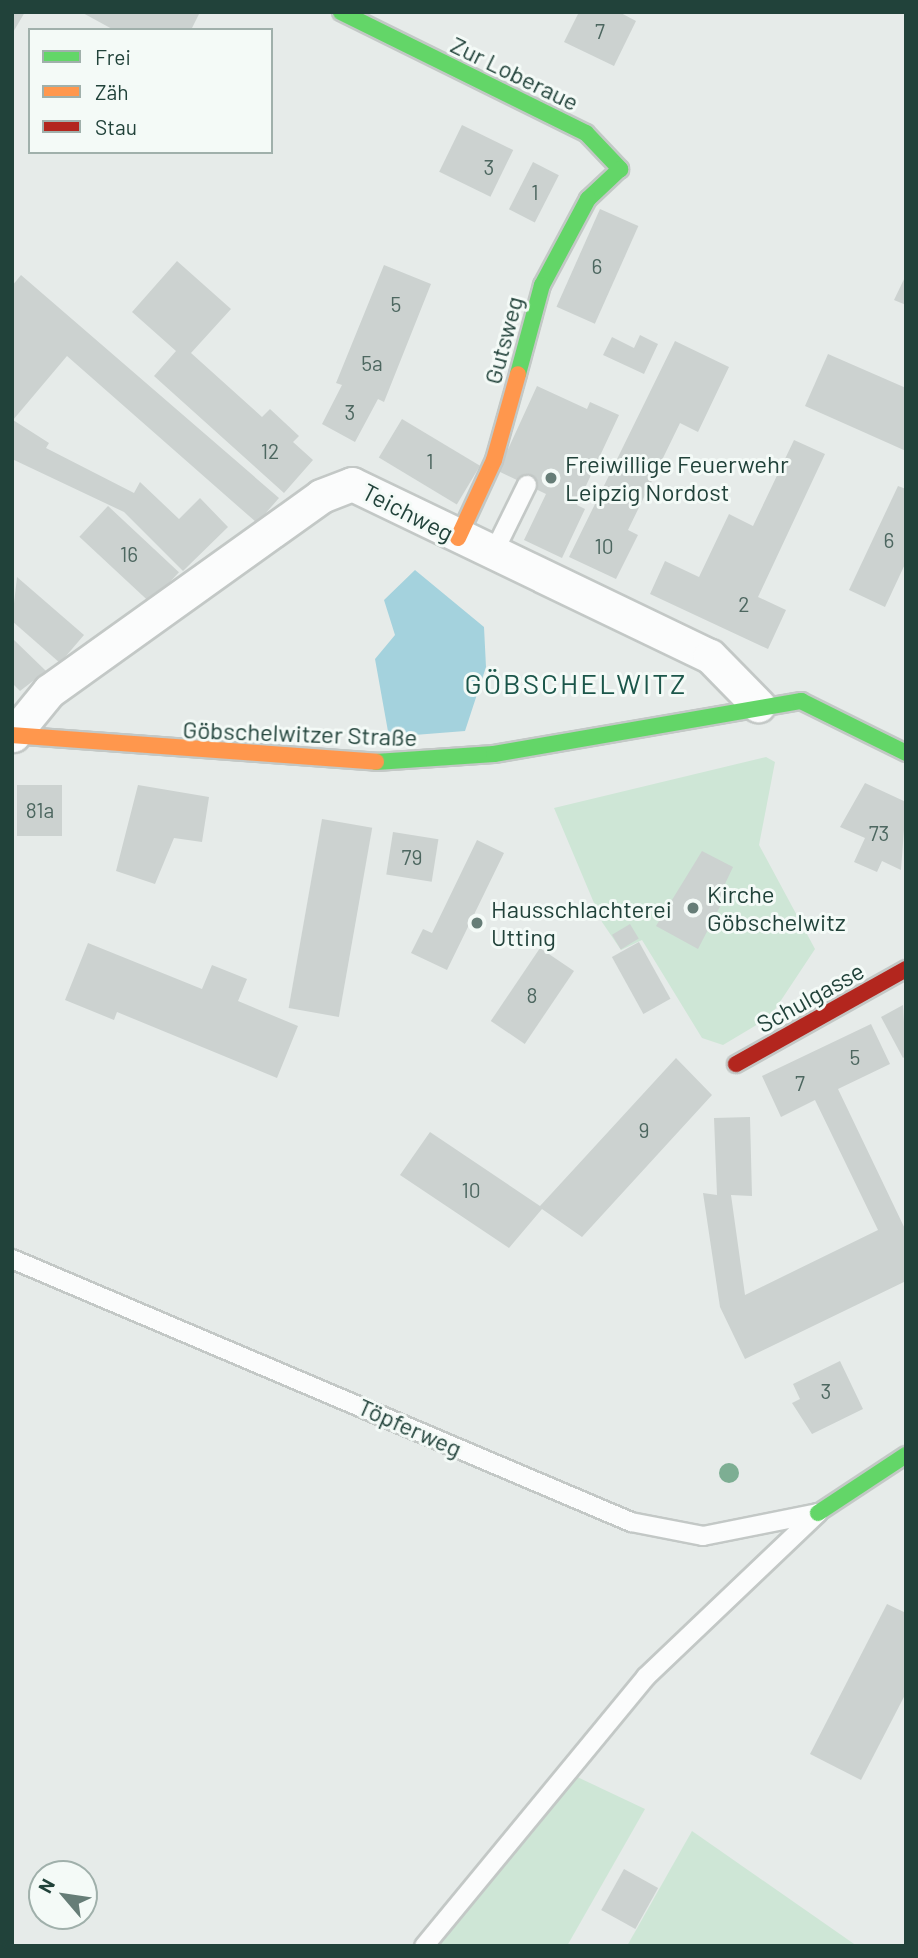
<!DOCTYPE html>
<meta charset="utf-8">
<style>
body{margin:0}
#map{position:relative;width:918px;height:1958px;overflow:hidden;background:#e6ebe9;font-family:Barlow,sans-serif}
div>[style]{position:absolute}
[style*='--x']{left:calc(var(--x)*1px);top:calc(var(--y)*1px);width:calc(var(--w)*1px);rotate:calc(var(--a)*1deg)}
.green>*{inset:0;background:#cee6d6}
.water>*{inset:0;background:#a4d2dd}
.building>*{inset:0;background:#ccd2d0;transform-origin:0 0}
.roads{filter:drop-shadow(2px 0 #c3c8c6) drop-shadow(-2px 0 #c3c8c6) drop-shadow(0 2px #c3c8c6) drop-shadow(0 -2px #c3c8c6)}
.lane>*{height:18px;margin:-9px;padding:0 9px;transform-origin:9px;border-radius:9px;background:#fbfcfc}
.street>*{height:33px;margin:-16.5px;padding:0 16.5px;transform-origin:16.5px;border-radius:16.5px;background:#fbfcfc}
.fast>*{height:16px;margin:-8px;padding:0 8px;transform-origin:8px;border-radius:8px;background:#63d668}
.slow>*{height:16px;margin:-8px;padding:0 8px;transform-origin:8px;border-radius:8px;background:#ff974d}
.jam>*{height:16px;margin:-8px;padding:0 8px;transform-origin:8px;border-radius:8px;background:#b3261e}
.trees>*{width:20px;height:20px;margin:-10px;border-radius:50%;background:#7dae93}
.dots>*{width:19px;height:19px;translate:-50% -50%;box-sizing:border-box;border:4px solid #f4faf7;border-radius:50%}
span{translate:-50% -50%;white-space:nowrap;text-align:center;line-height:1.15;-webkit-text-stroke:6px #f4faf7;paint-order:stroke}
.number-label{font-size:21px;color:#4d6760}
.number-label span{-webkit-text-stroke-width:0}
.street-label{font-size:24px;color:#21423a}
.poi-label{font-size:24px;color:#21423a}
.left{translate:0 -50%;text-align:left}
.quarter-label{font-size:28px;color:#1b564a;letter-spacing:2px}
.frame{position:absolute;inset:0;border:14px solid #21423a;pointer-events:none}
.legend{position:absolute;left:28px;top:28px;width:245px;height:126px;box-sizing:border-box;background:#f4faf7;border:2px solid #a0b0ab;margin:0;padding:9px 12px;list-style:none;font-size:21px;color:#21423a}
.legend li{display:flex;align-items:center;gap:14px;height:35px}
.legend b{width:35px;border:2px solid #a0b0ab}
.north{position:absolute;left:28px;top:1860px;width:70px;height:70px;box-sizing:border-box;background:#f4faf7;border:2px solid #a0b0ab;border-radius:50%;rotate:299deg;font-size:19px;font-weight:700;line-height:28px;text-align:center;color:#21423a}
.north::after{content:'';display:block;margin:auto;width:24px;height:32px;background:#667d77;clip-path:polygon(50% 0,100% 100%,50% 72%,0 100%)}
</style>
<div id="map">
<div class="green">
<div style="clip-path:polygon(766px 757px,775px 762px,759px 845px,815px 949px,770px 1017px,723px 1045px,702px 1038px,642px 940px,621px 950px,602px 922px,554px 808px)"></div>
<div style="clip-path:polygon(573px 1775px,645px 1809px,567px 1946px,435px 1946px)"></div>
<div style="clip-path:polygon(692px 1831px,857px 1946px,627px 1946px)"></div>
</div>
<div class="water">
<div style="clip-path:polygon(415px 570px,484px 627px,486px 667px,465px 731px,389px 737px,375px 659px,395px 635px,384px 600px)"></div>
</div>
<div class="building">
<div style="clip-path:polygon(12px 12px,25px 12px,12px 34px)"></div>
<div style="clip-path:polygon(81px 12px,200px 12px,191px 30px,114px 30px)"></div>
<div style="clip-path:polygon(579px 12px,619px 12px,636px 21px,614px 66px,564px 42px)"></div>
<div style="left:462px;top:125px;width:57px;height:52px;rotate:26deg"></div>
<div style="left:533px;top:162px;width:29px;height:53px;rotate:27deg"></div>
<div style="left:600px;top:209px;width:42px;height:107px;rotate:24deg"></div>
<div style="clip-path:polygon(177px 261px,231px 309px,191px 353px,262px 417px,270px 409px,299px 436px,293px 442px,313px 460px,284px 493px,154px 376px,176px 351px,132px 312px)"></div>
<div style="clip-path:polygon(384px 265px,431px 284px,384px 402px,378px 399px,355px 442px,322px 424px,342px 385px,336px 383px)"></div>
<div style="clip-path:polygon(21px 275px,279px 498px,257px 523px,67px 356px,13px 420px,49px 443px,46px 448px,134px 493px,140px 482px,179px 519px,200px 498px,228px 527px,183px 571px,124px 512px,12px 459px,12px 286px)"></div>
<div style="clip-path:polygon(906px 275px,906px 305px,894px 300px)"></div>
<div style="clip-path:polygon(640px 335px,658px 344px,644px 374px,603px 355px,612px 337px,634px 348px)"></div>
<div style="clip-path:polygon(675px 341px,729px 367px,698px 432px,680px 423px,628px 530px,638px 535px,616px 579px,569px 557px)"></div>
<div style="clip-path:polygon(828px 354px,906px 388px,906px 451px,805px 406px)"></div>
<div style="clip-path:polygon(537px 386px,587px 409px,590px 402px,619px 415px,577px 505px,585px 509px,562px 558px,524px 540px,546px 494px,498px 471px)"></div>
<div style="left:402px;top:419px;width:91px;height:45px;rotate:31deg"></div>
<div style="clip-path:polygon(794px 440px,825px 454px,758px 597px,786px 610px,768px 649px,650px 594px,665px 561px,699px 577px,729px 514px,753px 526px)"></div>
<div style="clip-path:polygon(898px 486px,906px 489px,906px 562px,885px 607px,849px 590px)"></div>
<div style="left:108px;top:506px;width:97px;height:42px;rotate:43deg"></div>
<div style="clip-path:polygon(17px 577px,84px 635px,60px 663px,12px 621px)"></div>
<div style="clip-path:polygon(12px 638px,46px 671px,20px 691px,12px 683px)"></div>
<div style="clip-path:polygon(865px 783px,906px 802px,901px 870px,882px 861px,877px 872px,854px 862px,865px 838px,840px 827px)"></div>
<div style="left:17px;top:785px;width:45px;height:51px"></div>
<div style="clip-path:polygon(138px 785px,209px 797px,202px 842px,174px 838px,155px 884px,116px 871px)"></div>
<div style="left:322px;top:819px;width:51px;height:192px;rotate:10deg"></div>
<div style="left:393px;top:832px;width:46px;height:43px;rotate:9deg"></div>
<div style="clip-path:polygon(477px 840px,504px 853px,447px 970px,411px 953px,423px 929px,432px 933px)"></div>
<div style="clip-path:polygon(702px 851px,733px 867px,724px 886px,729px 889px,698px 949px,656px 926px)"></div>
<div style="left:630px;top:924px;width:17px;height:21px;rotate:59deg"></div>
<div style="left:639px;top:942px;width:65px;height:31px;rotate:61deg"></div>
<div style="clip-path:polygon(88px 943px,202px 989px,212px 965px,247px 979px,238px 1001px,298px 1026px,277px 1078px,117px 1012px,114px 1020px,65px 1000px)"></div>
<div style="left:540px;top:948px;width:41px;height:88px;rotate:34deg"></div>
<div style="clip-path:polygon(903px 1005px,906px 1056px,903px 1058px,881px 1017px)"></div>
<div style="clip-path:polygon(871px 1024px,890px 1064px,838px 1089px,906px 1231px,906px 1281px,745px 1359px,720px 1307px,703px 1193px,717px 1195px,714px 1118px,750px 1117px,752px 1196px,731px 1195px,745px 1295px,878px 1230px,815px 1100px,781px 1117px,762px 1076px)"></div>
<div style="clip-path:polygon(676px 1058px,712px 1095px,582px 1237px,542px 1209px,509px 1248px,400px 1175px,430px 1132px,540px 1206px)"></div>
<div style="clip-path:polygon(840px 1361px,863px 1409px,812px 1434px,792px 1403px,800px 1399px,793px 1384px)"></div>
<div style="clip-path:polygon(887px 1604px,906px 1613px,906px 1693px,861px 1780px,810px 1754px)"></div>
<div style="left:624px;top:1869px;width:39px;height:47px;rotate:29deg"></div>
</div>
<div class="roads">
<div class="lane">
<div style="--x:493;--y:554;--w:77;--a:-63.8"></div>
<div style="--x:12;--y:1259;--w:673;--a:23.02"></div>
<div style="--x:631;--y:1522;--w:73;--a:11"></div>
<div style="--x:703;--y:1536;--w:117;--a:-11.3"></div>
<div style="--x:818;--y:1513;--w:238;--a:136.4"></div>
<div style="--x:646;--y:1677;--w:349;--a:129.5"></div>
</div>
<div class="street">
<div style="--x:13;--y:735;--w:57;--a:-50.7"></div>
<div style="--x:49;--y:691;--w:335;--a:-35.6"></div>
<div style="--x:321;--y:496;--w:33;--a:-21"></div>
<div style="--x:352;--y:484;--w:397;--a:25.7"></div>
<div style="--x:710;--y:656;--w:69;--a:45.6"></div>
</div>
<div class="fast">
<div style="--x:341;--y:12;--w:273;--a:26.3"></div>
<div style="--x:586;--y:133;--w:50;--a:46.6"></div>
<div style="--x:620;--y:169;--w:44;--a:136.8"></div>
<div style="--x:588;--y:199;--w:98;--a:118.1"></div>
<div style="--x:542;--y:285;--w:92;--a:105.1"></div>
<div style="--x:376;--y:762;--w:118;--a:-3.9"></div>
<div style="--x:494;--y:754;--w:312;--a:-9.8"></div>
<div style="--x:801;--y:701;--w:117;--a:26.3"></div>
<div style="--x:818;--y:1513;--w:105;--a:-33.4"></div>
</div>
<div class="slow">
<div style="--x:458;--y:538;--w:86;--a:-65.2"></div>
<div style="--x:494;--y:460;--w:89;--a:-74.4"></div>
<div style="--x:12;--y:735;--w:365;--a:4.2"></div>
</div>
<div class="jam">
<div style="--x:736;--y:1064;--w:195;--a:-29.2"></div>
</div>
</div>
<div class="trees">
<div style="left:729px;top:1473px"></div>
</div>
<div class="dots">
<div style="left:551px;top:478px;background:#667d77"></div>
<div style="left:693px;top:908px;background:#667d77"></div>
<div style="left:477px;top:923px;background:#667d77"></div>
</div>
<div class="number-label">
<span style="left:600px;top:31px">7</span>
<span style="left:489px;top:167px">3</span>
<span style="left:535px;top:192px">1</span>
<span style="left:597px;top:266px">6</span>
<span style="left:396px;top:304px">5</span>
<span style="left:372px;top:363px">5a</span>
<span style="left:350px;top:412px">3</span>
<span style="left:270px;top:451px">12</span>
<span style="left:430px;top:461px">1</span>
<span style="left:889px;top:540px">6</span>
<span style="left:604px;top:546px">10</span>
<span style="left:129px;top:554px">16</span>
<span style="left:744px;top:604px">2</span>
<span style="left:40px;top:810px">81a</span>
<span style="left:879px;top:833px">73</span>
<span style="left:412px;top:857px">79</span>
<span style="left:532px;top:995px">8</span>
<span style="left:855px;top:1057px">5</span>
<span style="left:800px;top:1083px">7</span>
<span style="left:644px;top:1130px">9</span>
<span style="left:471px;top:1190px">10</span>
<span style="left:826px;top:1391px">3</span>
</div>
<div class="street-label">
<span style="left:515px;top:73px;rotate:26deg">Zur Loberaue</span>
<span style="left:503px;top:340px;rotate:-75deg">Gutsweg</span>
<span style="left:408px;top:512px;rotate:27deg">Teichweg</span>
<span style="left:300px;top:733px;rotate:2deg">Göbschelwitzer Straße</span>
<span style="left:810px;top:997px;rotate:-29deg">Schulgasse</span>
<span style="left:410px;top:1427px;rotate:24deg">Töpferweg</span>
</div>
<div class="poi-label">
<span class="left" style="left:565px;top:478px">Freiwillige Feuerwehr<br>Leipzig Nordost</span>
<span class="left" style="left:707px;top:908px">Kirche<br>Göbschelwitz</span>
<span class="left" style="left:491px;top:923px">Hausschlachterei<br>Utting</span>
</div>
<div class="quarter-label">
<span style="left:576px;top:683px">GÖBSCHELWITZ</span>
</div>
<div class="frame"></div>
<ul class="legend">
<li><b style="height:9px;background:#63d668"></b>Frei</li>
<li><b style="height:9px;background:#ff974d"></b>Zäh</li>
<li><b style="height:9px;background:#b3261e"></b>Stau</li>
</ul>
<div class="north">N</div>
</div>
